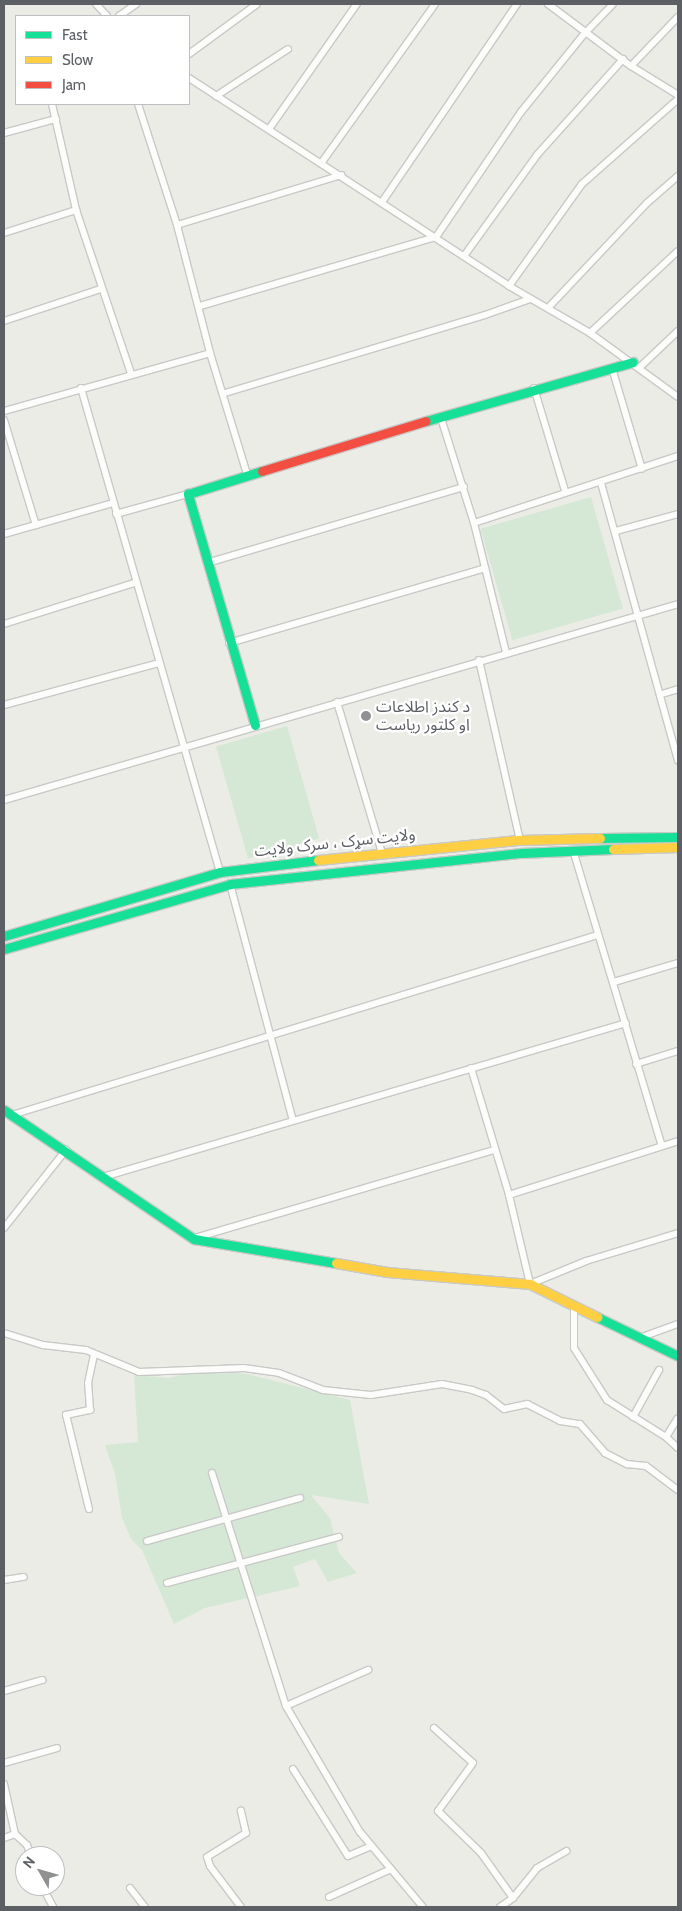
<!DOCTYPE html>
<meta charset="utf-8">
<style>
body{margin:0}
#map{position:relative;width:682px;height:1911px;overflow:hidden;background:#ecece7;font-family:Cabin,"Noto Sans Arabic",sans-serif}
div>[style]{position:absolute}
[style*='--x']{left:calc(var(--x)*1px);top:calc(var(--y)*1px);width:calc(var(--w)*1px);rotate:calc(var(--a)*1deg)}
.green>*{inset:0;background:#d5e8d6;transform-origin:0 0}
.roads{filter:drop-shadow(1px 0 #c8c9c7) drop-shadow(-1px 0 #c8c9c7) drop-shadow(0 1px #c8c9c7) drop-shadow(0 -1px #c8c9c7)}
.street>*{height:6px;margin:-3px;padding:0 3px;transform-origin:3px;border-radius:3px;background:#fcfcfb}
.fast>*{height:9px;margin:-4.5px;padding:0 4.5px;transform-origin:4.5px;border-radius:4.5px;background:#16e098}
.slow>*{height:9px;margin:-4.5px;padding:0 4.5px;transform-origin:4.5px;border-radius:4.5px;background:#ffcf43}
.jam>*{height:9px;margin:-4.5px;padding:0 4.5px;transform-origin:4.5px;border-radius:4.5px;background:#f24e42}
.dots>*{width:14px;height:14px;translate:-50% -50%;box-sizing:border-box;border:2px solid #fff;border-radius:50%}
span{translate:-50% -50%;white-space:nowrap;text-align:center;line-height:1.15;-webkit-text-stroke:4.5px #fff;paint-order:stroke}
.poi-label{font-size:16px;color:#5c5f64}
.left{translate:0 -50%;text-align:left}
.street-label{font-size:16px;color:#5c5f64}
.frame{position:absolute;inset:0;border:5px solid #5c5f64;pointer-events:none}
.legend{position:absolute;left:15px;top:15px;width:175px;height:90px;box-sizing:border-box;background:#fff;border:1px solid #bebfc1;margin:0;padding:6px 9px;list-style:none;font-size:15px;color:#5c5f64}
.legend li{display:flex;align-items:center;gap:10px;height:25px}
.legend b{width:25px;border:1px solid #bebfc1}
.north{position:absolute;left:15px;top:1846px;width:50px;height:50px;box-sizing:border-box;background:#fff;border:1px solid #bebfc1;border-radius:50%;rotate:308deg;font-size:14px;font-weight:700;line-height:20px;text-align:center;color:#5c5f64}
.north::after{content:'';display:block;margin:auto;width:18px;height:22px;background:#8e9092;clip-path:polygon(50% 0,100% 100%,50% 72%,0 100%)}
</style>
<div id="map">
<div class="green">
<div style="left:591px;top:497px;width:116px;height:115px;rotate:74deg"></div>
<div style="left:287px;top:726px;width:117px;height:74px;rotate:74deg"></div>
<div style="clip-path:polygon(200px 1370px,247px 1374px,350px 1400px,369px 1504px,311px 1495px,330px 1518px,339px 1553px,357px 1573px,328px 1582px,315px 1559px,293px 1567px,300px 1586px,205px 1608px,174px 1624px,142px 1550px,131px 1539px,122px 1518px,115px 1474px,105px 1445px,138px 1442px,134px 1375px,169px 1378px)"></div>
</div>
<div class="roads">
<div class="street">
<div style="--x:96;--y:4;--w:16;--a:47"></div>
<div style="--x:548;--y:4;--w:104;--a:36.8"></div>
<div style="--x:631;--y:66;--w:55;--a:31.7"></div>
<div style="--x:119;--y:16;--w:21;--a:-35"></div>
<div style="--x:189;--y:54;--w:84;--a:-36.3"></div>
<div style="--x:631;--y:66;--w:68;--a:-46.2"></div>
<div style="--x:189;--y:78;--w:382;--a:33"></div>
<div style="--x:509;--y:286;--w:94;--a:30.1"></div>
<div style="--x:590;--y:333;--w:109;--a:36"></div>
<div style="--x:216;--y:96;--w:86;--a:-33.1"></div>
<div style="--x:52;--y:104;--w:109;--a:77.2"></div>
<div style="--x:76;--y:210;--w:172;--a:71.4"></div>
<div style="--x:138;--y:104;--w:127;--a:72.1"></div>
<div style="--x:177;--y:225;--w:132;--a:75.5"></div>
<div style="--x:210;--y:353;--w:127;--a:73"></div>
<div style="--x:269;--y:129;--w:153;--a:-54.9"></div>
<div style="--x:4;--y:133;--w:54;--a:-15.1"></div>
<div style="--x:322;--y:162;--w:194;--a:-54.4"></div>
<div style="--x:382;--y:202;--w:240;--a:-55.7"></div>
<div style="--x:177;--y:225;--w:172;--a:-16.9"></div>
<div style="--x:4;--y:233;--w:76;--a:-17.7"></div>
<div style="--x:464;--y:256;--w:125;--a:-54.1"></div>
<div style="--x:537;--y:155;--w:129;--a:-48.1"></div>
<div style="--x:509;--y:286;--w:125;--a:-54.4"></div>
<div style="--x:582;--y:184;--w:128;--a:-41.5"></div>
<div style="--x:200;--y:306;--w:246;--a:-16.3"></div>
<div style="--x:436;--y:237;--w:151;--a:-55.8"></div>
<div style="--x:521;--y:112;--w:102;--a:-51"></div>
<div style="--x:585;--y:33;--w:40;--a:-46"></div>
<div style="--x:548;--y:308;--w:144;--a:-46.7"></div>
<div style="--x:647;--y:203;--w:41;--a:-41.1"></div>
<div style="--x:4;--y:321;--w:102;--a:-18.3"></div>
<div style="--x:590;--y:333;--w:120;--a:-43"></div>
<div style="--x:640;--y:367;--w:52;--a:-43.5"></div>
<div style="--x:612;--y:368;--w:105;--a:73.5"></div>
<div style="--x:81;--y:388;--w:504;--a:73.98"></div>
<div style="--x:534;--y:388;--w:108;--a:73.2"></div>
<div style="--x:225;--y:393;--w:271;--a:-16.7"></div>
<div style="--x:485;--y:315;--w:48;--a:-19.6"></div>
<div style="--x:4;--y:411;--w:214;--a:-15.7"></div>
<div style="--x:441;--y:418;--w:110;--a:72.6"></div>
<div style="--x:474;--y:523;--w:133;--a:76.1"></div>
<div style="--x:4;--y:420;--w:110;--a:73.1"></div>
<div style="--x:601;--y:483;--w:288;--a:74.5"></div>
<div style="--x:116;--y:514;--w:75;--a:-15.5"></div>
<div style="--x:474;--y:523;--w:215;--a:-18.2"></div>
<div style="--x:616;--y:531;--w:64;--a:-15.3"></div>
<div style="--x:4;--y:534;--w:113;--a:-15.9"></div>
<div style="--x:207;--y:563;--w:268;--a:-16.5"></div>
<div style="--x:4;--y:624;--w:136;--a:-17.5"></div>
<div style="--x:229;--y:643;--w:267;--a:-16.3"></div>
<div style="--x:479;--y:660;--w:185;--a:77.2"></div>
<div style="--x:662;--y:694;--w:17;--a:-17"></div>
<div style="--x:337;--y:702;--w:158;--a:73.4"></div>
<div style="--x:4;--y:705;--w:161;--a:-15.2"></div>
<div style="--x:4;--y:800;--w:702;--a:-16.21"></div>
<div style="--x:573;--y:850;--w:309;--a:73.3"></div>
<div style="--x:230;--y:884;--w:244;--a:75.1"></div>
<div style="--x:614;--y:982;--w:67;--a:-16.5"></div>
<div style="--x:636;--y:1064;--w:44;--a:-17.2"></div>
<div style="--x:471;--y:1068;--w:133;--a:73.3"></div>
<div style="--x:509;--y:1195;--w:91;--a:76.7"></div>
<div style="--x:530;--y:1284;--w:61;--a:-22.3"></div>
<div style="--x:586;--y:1261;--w:96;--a:-16.9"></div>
<div style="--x:12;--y:1115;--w:613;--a:-17.08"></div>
<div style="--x:103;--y:1177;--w:545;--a:-16.41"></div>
<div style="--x:509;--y:1195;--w:177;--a:-17.7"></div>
<div style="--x:4;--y:1228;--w:100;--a:-51.5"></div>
<div style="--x:195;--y:1238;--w:312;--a:-16.4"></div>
<div style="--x:574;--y:1307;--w:41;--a:90"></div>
<div style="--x:574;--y:1348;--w:62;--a:57.6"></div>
<div style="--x:607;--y:1400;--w:70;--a:32.1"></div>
<div style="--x:666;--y:1437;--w:16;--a:43"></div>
<div style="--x:4;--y:1333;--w:41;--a:17.1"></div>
<div style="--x:43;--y:1345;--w:43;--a:6.6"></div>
<div style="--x:86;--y:1350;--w:57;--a:22.5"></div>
<div style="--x:139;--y:1372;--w:105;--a:-2.2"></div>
<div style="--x:244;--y:1368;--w:35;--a:8"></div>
<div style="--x:279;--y:1373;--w:47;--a:21.1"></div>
<div style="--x:323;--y:1390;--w:48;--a:5.9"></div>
<div style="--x:371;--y:1395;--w:72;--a:-8.8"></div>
<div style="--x:442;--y:1384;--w:31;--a:11"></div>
<div style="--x:472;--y:1390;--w:15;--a:20"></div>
<div style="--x:486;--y:1395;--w:23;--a:38"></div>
<div style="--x:504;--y:1409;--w:24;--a:-12"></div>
<div style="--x:527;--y:1404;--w:37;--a:27"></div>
<div style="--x:560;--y:1421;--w:20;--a:9"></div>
<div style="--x:580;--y:1424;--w:38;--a:49"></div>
<div style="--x:605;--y:1453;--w:25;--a:27"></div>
<div style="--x:627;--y:1464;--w:19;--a:6"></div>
<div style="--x:646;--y:1466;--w:40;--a:37"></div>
<div style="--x:642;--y:1337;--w:38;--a:-20"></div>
<div style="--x:633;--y:1417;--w:54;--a:-61"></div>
<div style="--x:666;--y:1437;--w:22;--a:-58"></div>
<div style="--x:212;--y:1473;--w:244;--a:72.4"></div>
<div style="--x:286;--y:1706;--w:146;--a:59.6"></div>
<div style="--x:360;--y:1832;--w:98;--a:50"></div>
<div style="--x:89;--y:1509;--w:97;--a:-103.7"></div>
<div style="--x:66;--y:1415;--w:25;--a:-12"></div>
<div style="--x:90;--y:1410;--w:27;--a:-94"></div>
<div style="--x:88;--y:1383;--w:29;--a:-78"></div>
<div style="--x:147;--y:1541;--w:159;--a:-15.7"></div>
<div style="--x:4;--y:1580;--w:20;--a:-9"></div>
<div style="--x:167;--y:1583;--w:178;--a:-15"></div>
<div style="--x:4;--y:1691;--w:40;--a:-16"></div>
<div style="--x:286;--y:1706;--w:90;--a:-23.7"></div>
<div style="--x:434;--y:1728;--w:52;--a:41.9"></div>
<div style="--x:473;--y:1763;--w:59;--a:126.1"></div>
<div style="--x:438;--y:1811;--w:60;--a:44.3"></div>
<div style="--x:481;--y:1853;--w:55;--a:54.6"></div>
<div style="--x:513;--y:1898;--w:16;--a:145"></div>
<div style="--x:4;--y:1763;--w:55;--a:-15.8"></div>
<div style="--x:293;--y:1769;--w:103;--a:57.7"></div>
<div style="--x:348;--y:1856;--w:25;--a:-23"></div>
<div style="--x:4;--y:1784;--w:51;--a:77.6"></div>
<div style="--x:15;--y:1834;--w:16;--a:43"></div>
<div style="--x:27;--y:1845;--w:12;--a:70"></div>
<div style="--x:4;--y:1838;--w:12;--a:-20"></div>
<div style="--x:42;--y:1886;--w:24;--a:62"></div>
<div style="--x:130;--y:1888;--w:24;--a:52"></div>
<div style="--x:329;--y:1897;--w:68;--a:-24.3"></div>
<div style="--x:513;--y:1898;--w:38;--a:-51"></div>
<div style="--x:537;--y:1868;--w:34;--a:-30"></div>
<div style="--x:241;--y:1907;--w:51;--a:-127.1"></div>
<div style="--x:210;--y:1866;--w:9;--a:-108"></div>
<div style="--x:207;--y:1857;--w:46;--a:-31.6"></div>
<div style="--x:246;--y:1833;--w:23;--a:-103"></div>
</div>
<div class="fast">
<div style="--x:426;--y:421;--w:215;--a:-15.9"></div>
<div style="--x:255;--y:725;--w:241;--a:-106.2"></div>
<div style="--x:188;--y:494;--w:77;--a:-17.3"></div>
<div style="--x:600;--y:838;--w:78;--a:-0.7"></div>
<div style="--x:4;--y:936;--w:225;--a:-16.5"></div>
<div style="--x:220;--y:872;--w:99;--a:-7"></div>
<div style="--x:4;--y:949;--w:235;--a:-16"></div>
<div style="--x:230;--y:884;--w:293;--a:-6.1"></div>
<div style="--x:521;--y:853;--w:92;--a:-2.5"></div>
<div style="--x:4;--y:1110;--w:230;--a:34.2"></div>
<div style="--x:194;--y:1239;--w:144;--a:9.6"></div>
<div style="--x:597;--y:1317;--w:90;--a:25.7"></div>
</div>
<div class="slow">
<div style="--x:613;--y:849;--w:65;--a:-1.8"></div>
<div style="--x:318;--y:860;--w:203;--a:-5.7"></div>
<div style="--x:520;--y:840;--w:80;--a:-1.4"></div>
<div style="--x:336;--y:1263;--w:52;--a:10"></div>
<div style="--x:387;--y:1272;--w:144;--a:4.8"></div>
<div style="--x:530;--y:1284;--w:75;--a:26.2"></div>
</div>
<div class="jam">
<div style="--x:262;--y:471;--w:171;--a:-17"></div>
</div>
</div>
<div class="dots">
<div style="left:366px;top:716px;background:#8e9092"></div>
</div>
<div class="poi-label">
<span class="left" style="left:376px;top:716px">د کندز اطلاعات<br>او کلتور ریاست</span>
</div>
<div class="street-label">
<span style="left:335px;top:843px;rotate:-6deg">ولایت سړک ، سرک ولایت</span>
</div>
<div class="frame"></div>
<ul class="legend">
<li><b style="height:6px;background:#16e098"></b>Fast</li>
<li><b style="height:6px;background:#ffcf43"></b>Slow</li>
<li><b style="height:6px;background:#f24e42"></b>Jam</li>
</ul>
<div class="north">N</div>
</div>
